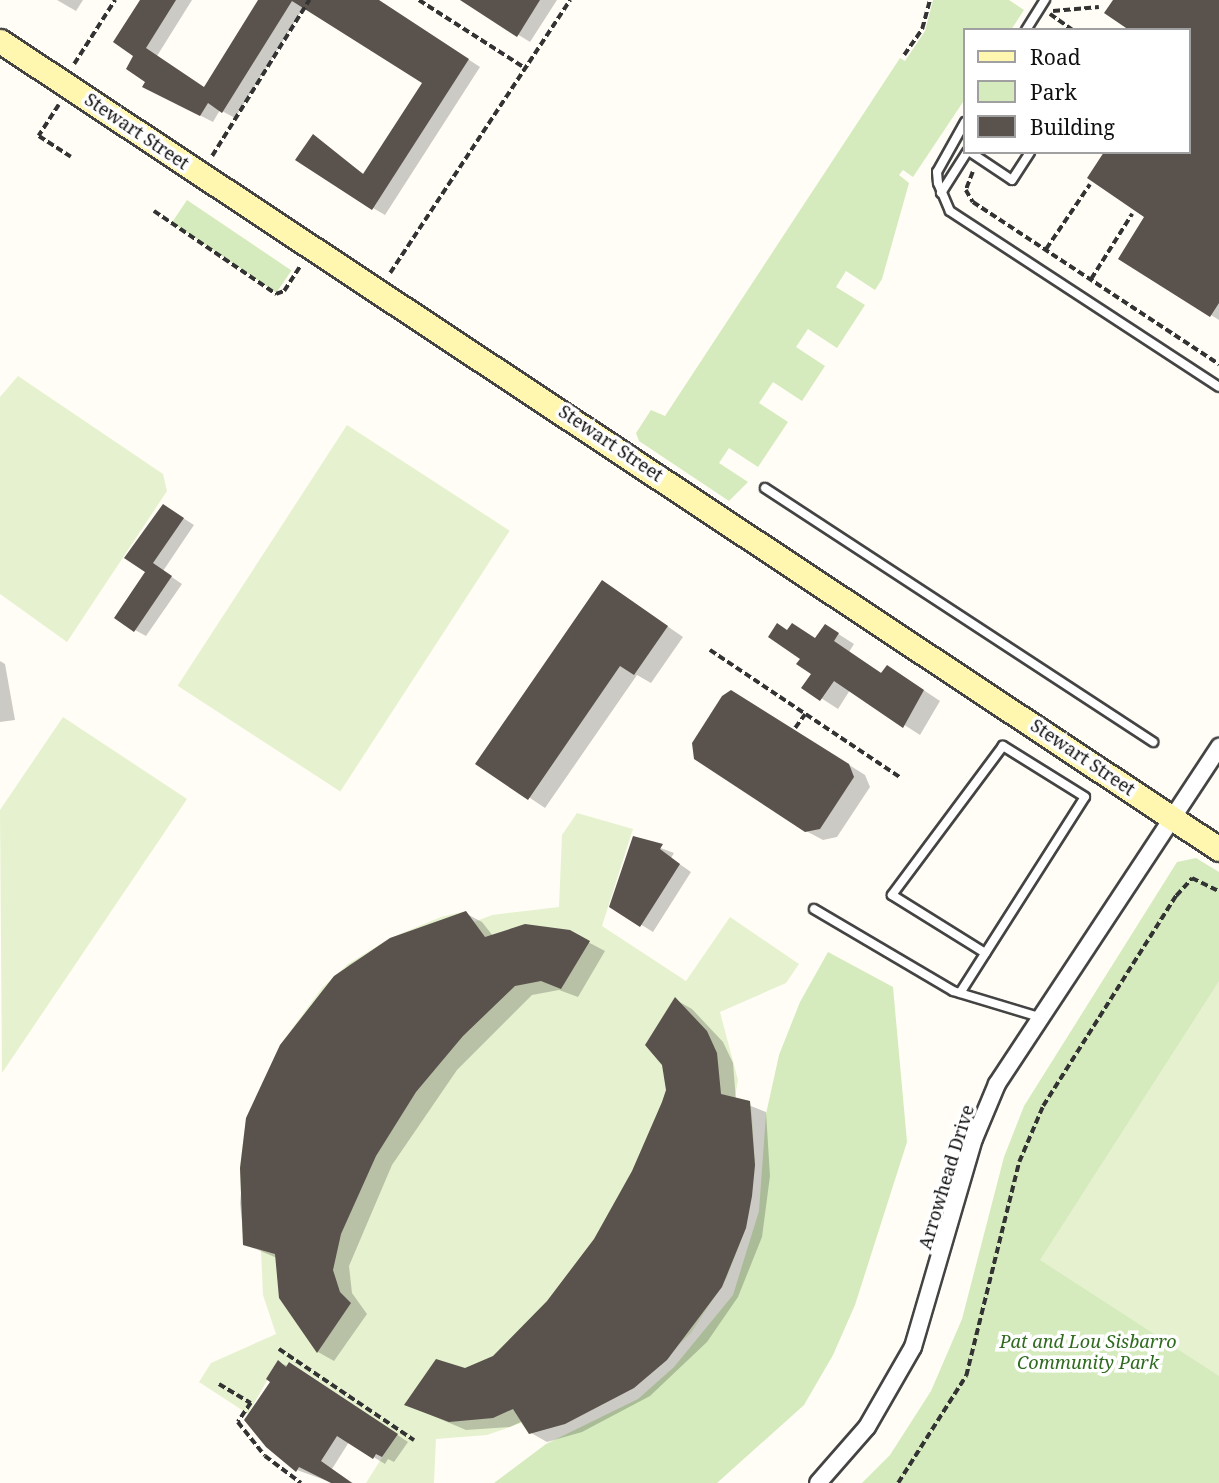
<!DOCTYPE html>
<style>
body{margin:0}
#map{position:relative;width:1219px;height:1483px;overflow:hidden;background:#fffdf5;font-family:"Noto Serif",serif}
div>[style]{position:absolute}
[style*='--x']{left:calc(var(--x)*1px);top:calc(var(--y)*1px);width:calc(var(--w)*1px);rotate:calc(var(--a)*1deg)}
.green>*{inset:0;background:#d5ebbd;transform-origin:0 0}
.pitch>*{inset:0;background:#e6f2cf;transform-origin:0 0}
.shadow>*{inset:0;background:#0003}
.building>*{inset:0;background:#5a524d}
.path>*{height:3.5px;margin-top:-1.75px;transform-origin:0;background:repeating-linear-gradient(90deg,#333 0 7px,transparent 0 10.5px)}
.roads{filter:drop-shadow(2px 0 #444) drop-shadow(-2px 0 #444) drop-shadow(0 2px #444) drop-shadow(0 -2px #444)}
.lane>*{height:8px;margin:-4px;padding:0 4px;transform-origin:4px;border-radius:4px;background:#fff}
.street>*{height:16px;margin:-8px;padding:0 8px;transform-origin:8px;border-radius:8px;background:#fff}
.secondary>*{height:23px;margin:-11.5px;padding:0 11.5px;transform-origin:11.5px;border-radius:11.5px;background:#fff6b0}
span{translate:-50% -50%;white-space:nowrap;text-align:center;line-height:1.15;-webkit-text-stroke:7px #fff;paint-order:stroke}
.street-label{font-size:18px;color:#111}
.park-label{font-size:18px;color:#2f6b1f;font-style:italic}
.legend{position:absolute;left:963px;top:28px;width:228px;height:126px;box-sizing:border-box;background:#fff;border:2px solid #a0a0a0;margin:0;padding:9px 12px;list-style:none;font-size:21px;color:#111}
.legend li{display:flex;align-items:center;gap:14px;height:35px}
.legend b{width:35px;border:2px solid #a0a0a0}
</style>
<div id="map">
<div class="green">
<div style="clip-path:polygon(933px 0,1009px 0,1024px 10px,1011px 30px,965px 30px,965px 99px,913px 177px,903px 170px,899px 175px,909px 183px,882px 279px,875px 290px,846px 271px,836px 287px,865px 305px,837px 348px,808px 329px,796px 347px,825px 366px,802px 401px,773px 382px,759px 403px,788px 422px,758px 467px,729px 448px,719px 463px,748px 482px,729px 501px,639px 441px,636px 433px,651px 410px,665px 416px,900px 58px,905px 61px,925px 31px)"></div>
<div style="left:187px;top:200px;width:126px;height:27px;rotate:34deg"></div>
<div style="clip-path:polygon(1196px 858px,1219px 872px,1219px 1483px,862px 1483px,890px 1455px,931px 1391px,962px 1319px,1004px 1157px,1024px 1106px,1177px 862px)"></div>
<div style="clip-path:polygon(828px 952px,893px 987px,907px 1142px,855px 1305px,833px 1355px,804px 1405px,717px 1483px,494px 1483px,546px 1444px,638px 1399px,674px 1367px,733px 1295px,759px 1211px,766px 1114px,779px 1055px,800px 1002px)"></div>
</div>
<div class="pitch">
<div style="clip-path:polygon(18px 376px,163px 474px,167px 491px,67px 642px,0 594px,0 397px)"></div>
<div style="left:347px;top:425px;width:194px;height:311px;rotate:33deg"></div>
<div style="clip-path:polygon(63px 717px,187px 799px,2px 1073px,0 810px)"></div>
<div style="clip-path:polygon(577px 813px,633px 829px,602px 926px,686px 981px,730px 917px,799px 964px,786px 983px,720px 1012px,738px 1080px,735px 1097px,750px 1101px,752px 1116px,755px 1165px,746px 1228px,726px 1279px,691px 1333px,634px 1388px,565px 1424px,529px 1434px,521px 1423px,487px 1435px,436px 1439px,434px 1483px,366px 1483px,397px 1434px,290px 1362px,286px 1367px,278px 1361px,248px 1414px,199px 1382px,211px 1363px,276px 1334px,263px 1295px,261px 1250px,243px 1245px,240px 1168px,246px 1118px,280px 1045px,322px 988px,348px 964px,390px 938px,441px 917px,466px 911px,474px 922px,492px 915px,559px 907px,562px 835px)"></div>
<div style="clip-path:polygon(1219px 981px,1219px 1376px,1040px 1260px)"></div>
</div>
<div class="shadow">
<div style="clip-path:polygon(57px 0,83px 0,76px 11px)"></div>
<div style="clip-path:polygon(142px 0,192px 0,157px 56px,205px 89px,260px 0,377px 0,480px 67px,385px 215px,373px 208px,313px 137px,365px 175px,424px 83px,304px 7px,235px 118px,220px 110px,213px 122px,156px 93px,147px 82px,136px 56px)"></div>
<div style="clip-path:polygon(462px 0,557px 0,530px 42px)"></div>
<div style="clip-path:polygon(1115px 0,1219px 0,1219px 320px,1121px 259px,1189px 152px,1189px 30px)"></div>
<div style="clip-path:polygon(175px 513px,194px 525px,163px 571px,182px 584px,146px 636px,135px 630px,148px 572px)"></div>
<div style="clip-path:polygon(618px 592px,683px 637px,651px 683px,637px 675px,545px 808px,478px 763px)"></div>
<div style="clip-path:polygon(826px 626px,854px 644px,849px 652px,883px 674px,904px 677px,940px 701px,920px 735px,850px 690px,838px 709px,804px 687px,813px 673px,789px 631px,817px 640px)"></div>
<div style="clip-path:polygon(0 661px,5px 664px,15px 720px,0 722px)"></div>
<div style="clip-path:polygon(748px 701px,865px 775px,870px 787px,837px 837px,823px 840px,806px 831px)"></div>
<div style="clip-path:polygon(634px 838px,674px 853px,671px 858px,691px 872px,653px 932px,611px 906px)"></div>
<div style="clip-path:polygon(465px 913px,482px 922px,493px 936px,569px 932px,605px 951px,578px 997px,559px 990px,532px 995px,457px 1070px,392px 1165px,349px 1266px,352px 1293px,367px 1314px,334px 1361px,318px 1352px,281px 1297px,277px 1258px,244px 1244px,240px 1203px,248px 1119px,282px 1046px,323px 990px,349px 965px,391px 939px)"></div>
<div style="clip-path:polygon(676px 1000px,692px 1009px,723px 1042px,733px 1063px,736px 1100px,766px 1112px,770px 1176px,762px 1237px,738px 1297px,707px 1342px,650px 1396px,582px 1432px,547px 1442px,531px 1433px,523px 1421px,510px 1427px,466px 1430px,407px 1405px,494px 1357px,549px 1302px,595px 1240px,634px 1172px,667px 1090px)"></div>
<div style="clip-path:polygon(279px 1363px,301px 1370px,408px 1442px,394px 1462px,388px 1459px,385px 1464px,349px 1442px,332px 1469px,353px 1483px,333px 1483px,297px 1470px,272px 1381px)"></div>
</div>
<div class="building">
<div style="clip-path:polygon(140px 0,176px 0,146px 48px,204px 87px,258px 0,379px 0,469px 59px,372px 210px,295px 160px,313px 134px,363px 174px,422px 83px,292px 1px,222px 113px,208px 103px,200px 116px,142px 87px,145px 82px,126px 69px,133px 56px,113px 42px)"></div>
<div style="clip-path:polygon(460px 0,540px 0,517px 37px)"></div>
<div style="clip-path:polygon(1113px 0,1219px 0,1219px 303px,1210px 317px,1118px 259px,1144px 217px,1087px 178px,1104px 152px,1189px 152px,1189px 30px,1129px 30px,1104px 13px)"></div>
<div style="clip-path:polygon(163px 504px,184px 518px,153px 563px,172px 576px,134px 632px,114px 618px,145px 572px,124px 558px)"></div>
<div style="clip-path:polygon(602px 580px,668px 626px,634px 675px,620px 666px,528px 800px,475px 764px)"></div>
<div style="clip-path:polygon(777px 623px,787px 630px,792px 623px,815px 638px,825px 624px,839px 633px,834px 641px,881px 673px,887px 665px,924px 690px,903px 728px,834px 681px,820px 701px,801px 688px,811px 674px,796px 664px,800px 659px,768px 637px)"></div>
<div style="clip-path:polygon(731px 690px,849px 764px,854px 777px,820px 829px,805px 832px,694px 759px,692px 743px,722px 696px)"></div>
<div style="clip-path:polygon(633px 836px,663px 844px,660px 849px,680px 864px,640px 927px,609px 907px)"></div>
<div style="clip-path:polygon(466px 911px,485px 937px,525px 924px,570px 930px,590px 941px,561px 989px,541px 981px,515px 986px,463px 1036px,416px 1092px,376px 1156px,341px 1234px,333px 1270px,340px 1292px,351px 1303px,317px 1353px,279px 1298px,275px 1254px,243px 1245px,240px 1168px,246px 1118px,280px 1045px,334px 976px,390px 938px)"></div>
<div style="clip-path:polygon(675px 997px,707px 1031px,717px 1053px,721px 1094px,750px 1101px,755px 1165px,752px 1196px,746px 1228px,722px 1287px,667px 1360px,634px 1388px,565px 1424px,529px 1434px,513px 1409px,493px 1418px,449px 1422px,404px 1405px,436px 1359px,465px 1368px,493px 1356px,547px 1301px,594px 1239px,632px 1171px,662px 1102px,666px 1090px,662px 1065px,645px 1045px)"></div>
<div style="clip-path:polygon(278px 1360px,286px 1367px,289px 1362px,398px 1434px,382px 1457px,376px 1454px,373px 1459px,337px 1436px,321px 1461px,352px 1483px,331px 1483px,299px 1467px,296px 1472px,266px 1447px,244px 1420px,270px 1382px,266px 1379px)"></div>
</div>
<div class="path">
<div style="--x:419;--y:0;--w:126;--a:32.7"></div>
<div style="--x:1053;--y:11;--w:46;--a:-5"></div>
<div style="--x:1050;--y:14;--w:28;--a:35"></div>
<div style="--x:904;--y:55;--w:32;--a:-55"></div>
<div style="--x:922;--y:29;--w:30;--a:-75"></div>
<div style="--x:74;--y:64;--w:76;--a:-57.4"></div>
<div style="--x:59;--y:105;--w:37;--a:123"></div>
<div style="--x:39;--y:136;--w:38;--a:33"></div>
<div style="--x:212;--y:156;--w:184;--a:-58.1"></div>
<div style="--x:973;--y:172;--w:19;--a:111"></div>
<div style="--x:966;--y:190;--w:14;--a:60"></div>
<div style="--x:973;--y:202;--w:295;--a:33.4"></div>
<div style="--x:154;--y:211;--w:148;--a:34.2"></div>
<div style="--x:276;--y:294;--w:9;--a:-21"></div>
<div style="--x:284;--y:291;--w:31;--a:-57"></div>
<div style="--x:1046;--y:249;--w:78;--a:-55.9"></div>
<div style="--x:390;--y:273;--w:327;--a:-56.6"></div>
<div style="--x:1091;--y:279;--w:77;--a:-57.8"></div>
<div style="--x:710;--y:650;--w:229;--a:33.8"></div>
<div style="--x:795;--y:728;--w:17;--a:-54"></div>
<div style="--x:279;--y:1349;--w:163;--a:34"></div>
<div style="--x:219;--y:1384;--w:37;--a:31"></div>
<div style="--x:251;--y:1403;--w:23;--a:124"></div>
<div style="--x:238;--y:1422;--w:43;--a:51.5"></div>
<div style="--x:265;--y:1456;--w:45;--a:36.9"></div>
<div style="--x:898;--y:1483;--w:127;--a:-57.6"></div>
<div style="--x:966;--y:1376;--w:220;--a:-76.1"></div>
<div style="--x:1019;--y:1162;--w:61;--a:-66.8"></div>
<div style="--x:1043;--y:1106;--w:249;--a:-57.7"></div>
<div style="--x:1176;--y:896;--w:24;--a:-48"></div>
<div style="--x:1192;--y:878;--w:30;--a:26"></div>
</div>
<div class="roads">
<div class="lane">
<div style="--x:1026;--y:30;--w:36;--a:-58"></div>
<div style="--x:965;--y:122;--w:57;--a:119.2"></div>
<div style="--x:937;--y:172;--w:11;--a:85"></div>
<div style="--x:938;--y:183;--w:30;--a:67"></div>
<div style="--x:950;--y:211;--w:321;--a:33.2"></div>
<div style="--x:970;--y:152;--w:50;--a:33.7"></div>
<div style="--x:1012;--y:180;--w:33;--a:-57"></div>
<div style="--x:941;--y:193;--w:49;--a:-57.6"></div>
<div style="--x:765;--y:488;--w:464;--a:33.2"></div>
<div style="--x:814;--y:909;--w:161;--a:30.5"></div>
<div style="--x:953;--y:991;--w:90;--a:16.8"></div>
<div style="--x:960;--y:993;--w:232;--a:-57.5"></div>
<div style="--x:1085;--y:797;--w:97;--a:-148.1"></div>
<div style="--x:1003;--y:746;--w:186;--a:126.7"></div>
<div style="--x:892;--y:895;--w:110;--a:31.9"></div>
</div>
<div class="street">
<div style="--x:818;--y:1483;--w:74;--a:-48.8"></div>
<div style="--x:867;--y:1427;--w:92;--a:-60.1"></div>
<div style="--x:913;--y:1347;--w:217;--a:-73.7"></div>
<div style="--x:974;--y:1139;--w:60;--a:-67.3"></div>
<div style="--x:997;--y:1084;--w:404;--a:-56.6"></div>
</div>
<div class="secondary">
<div style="--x:0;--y:41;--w:1462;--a:33.54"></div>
</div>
</div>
<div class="street-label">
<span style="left:137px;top:131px;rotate:34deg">Stewart Street</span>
<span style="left:611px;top:443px;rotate:34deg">Stewart Street</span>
<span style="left:1083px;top:757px;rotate:34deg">Stewart Street</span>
<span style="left:946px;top:1177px;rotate:-73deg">Arrowhead Drive</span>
</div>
<div class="park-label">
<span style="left:1088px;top:1352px">Pat and Lou Sisbarro<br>Community Park</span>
</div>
<ul class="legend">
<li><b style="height:9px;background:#fff6b0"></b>Road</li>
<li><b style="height:19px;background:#d5ebbd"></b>Park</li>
<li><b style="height:19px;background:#5a524d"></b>Building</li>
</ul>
</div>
